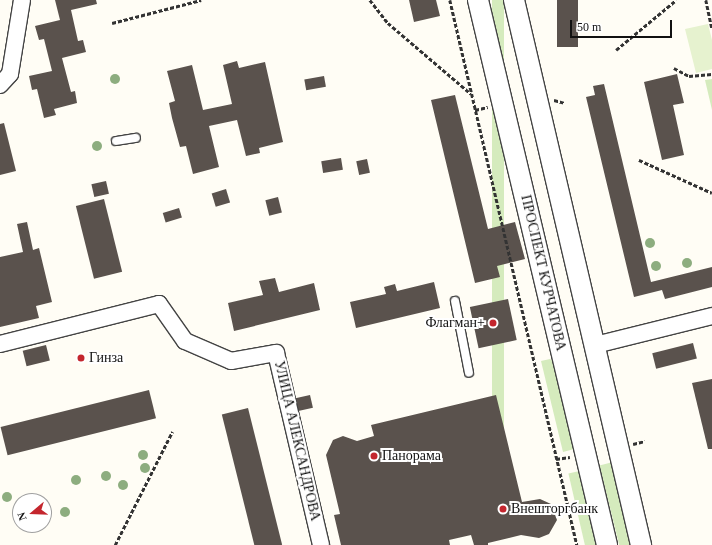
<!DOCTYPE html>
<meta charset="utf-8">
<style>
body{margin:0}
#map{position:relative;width:712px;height:545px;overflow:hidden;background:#fffdf5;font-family:"Times New Roman",serif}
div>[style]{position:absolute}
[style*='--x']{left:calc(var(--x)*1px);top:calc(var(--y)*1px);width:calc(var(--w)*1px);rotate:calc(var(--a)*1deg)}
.green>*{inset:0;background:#d5ebbd;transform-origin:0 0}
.pitch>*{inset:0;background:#e6f2cf}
.building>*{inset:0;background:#5a524d;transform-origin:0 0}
.path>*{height:2.5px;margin-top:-1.25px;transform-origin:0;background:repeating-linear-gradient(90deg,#333 0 4px,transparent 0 6px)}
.roads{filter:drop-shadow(1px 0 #444) drop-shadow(-1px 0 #444) drop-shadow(0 1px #444) drop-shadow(0 -1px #444)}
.service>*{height:8px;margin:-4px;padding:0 4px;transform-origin:4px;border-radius:4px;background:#fff}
.minor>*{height:16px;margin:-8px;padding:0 8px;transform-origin:8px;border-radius:8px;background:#fff}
.tertiary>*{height:20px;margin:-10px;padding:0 10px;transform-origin:10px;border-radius:10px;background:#fff}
.trees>*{width:10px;height:10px;margin:-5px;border-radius:50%;background:#8dad7f}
.dots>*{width:11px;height:11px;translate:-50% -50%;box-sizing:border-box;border:2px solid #fff;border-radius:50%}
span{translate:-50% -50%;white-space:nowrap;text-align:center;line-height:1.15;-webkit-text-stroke:4px #fff;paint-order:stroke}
.street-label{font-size:14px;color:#111}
.poi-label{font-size:14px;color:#111}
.right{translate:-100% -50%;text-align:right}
.left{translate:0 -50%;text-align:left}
.north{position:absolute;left:12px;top:493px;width:40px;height:40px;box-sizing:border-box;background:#fff;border:1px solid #a0a0a0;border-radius:50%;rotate:251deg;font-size:11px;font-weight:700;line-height:16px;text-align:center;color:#111}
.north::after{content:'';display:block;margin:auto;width:14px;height:18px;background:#c4262e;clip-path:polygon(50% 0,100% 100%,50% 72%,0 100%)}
.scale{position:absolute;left:570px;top:20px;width:102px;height:18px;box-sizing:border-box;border:2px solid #111;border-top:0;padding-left:5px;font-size:12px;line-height:14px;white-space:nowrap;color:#111;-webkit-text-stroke:3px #fff;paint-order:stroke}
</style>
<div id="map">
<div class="green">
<div style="left:492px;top:0;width:12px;height:456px"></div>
<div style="clip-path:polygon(712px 79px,712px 110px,705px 80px)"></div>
<div style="clip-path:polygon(550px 359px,558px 365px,578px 448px,563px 452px,541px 361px)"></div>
<div style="left:613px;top:462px;width:85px;height:14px;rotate:76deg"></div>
<div style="left:584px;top:470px;width:77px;height:16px;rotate:77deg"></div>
</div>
<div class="pitch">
<div style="clip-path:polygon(708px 24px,712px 40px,712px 69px,696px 73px,685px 29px)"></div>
</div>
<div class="building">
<div style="clip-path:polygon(55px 0,96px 0,97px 4px,71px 10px,78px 41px,83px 40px,86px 52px,62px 58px,71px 92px,75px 91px,77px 103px,54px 109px,56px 115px,44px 118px,37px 89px,32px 90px,29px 76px,52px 71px,44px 39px,39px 40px,35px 26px,60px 20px)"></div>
<div style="clip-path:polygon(409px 0,436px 0,440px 16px,414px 22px)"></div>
<div style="left:557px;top:0;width:21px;height:47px"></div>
<div style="clip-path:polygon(237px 61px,239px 68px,265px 62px,283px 142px,259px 148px,260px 153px,246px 156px,237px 120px,209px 126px,219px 167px,193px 174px,186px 146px,180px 147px,172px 118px,169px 103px,175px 101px,167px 71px,192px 65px,203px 110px,232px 104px,223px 65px)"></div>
<div style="clip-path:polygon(677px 74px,684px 103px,673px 105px,684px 155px,662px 160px,644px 82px)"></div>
<div style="left:324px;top:76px;width:11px;height:20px;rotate:80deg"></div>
<div style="clip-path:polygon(604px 84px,651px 282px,712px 267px,712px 287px,665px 299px,662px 290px,634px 297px,586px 97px,595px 95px,593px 86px)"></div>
<div style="clip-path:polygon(455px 95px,488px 229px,515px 222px,525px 259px,497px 266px,500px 277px,475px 283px,431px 100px)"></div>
<div style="clip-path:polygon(4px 123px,16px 171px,0 175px,0 124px)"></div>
<div style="left:341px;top:158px;width:12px;height:20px;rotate:81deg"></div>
<div style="left:367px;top:159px;width:14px;height:11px;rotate:78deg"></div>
<div style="left:106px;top:181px;width:13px;height:15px;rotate:77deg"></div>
<div style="left:226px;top:189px;width:14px;height:15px;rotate:73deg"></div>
<div style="left:278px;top:197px;width:16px;height:13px;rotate:76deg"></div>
<div style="left:104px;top:199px;width:75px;height:29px;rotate:76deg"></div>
<div style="left:179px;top:208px;width:10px;height:17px;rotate:73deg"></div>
<div style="clip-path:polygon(27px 222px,33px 250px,39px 248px,52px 302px,36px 306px,39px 318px,0 327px,0 257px,23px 252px,17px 224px)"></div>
<div style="clip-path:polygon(275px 278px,279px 292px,314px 283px,320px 310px,234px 331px,228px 303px,263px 295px,259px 281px)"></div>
<div style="clip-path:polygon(434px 282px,440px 308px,356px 328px,350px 302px,386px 294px,384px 287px,395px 284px,397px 291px)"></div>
<div style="left:508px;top:299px;width:42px;height:39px;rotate:78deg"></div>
<div style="left:693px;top:343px;width:16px;height:42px;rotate:76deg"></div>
<div style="left:46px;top:345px;width:16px;height:24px;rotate:76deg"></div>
<div style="clip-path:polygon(712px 379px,712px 449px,708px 449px,692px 383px)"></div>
<div style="left:149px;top:390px;width:29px;height:153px;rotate:76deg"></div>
<div style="left:310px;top:395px;width:13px;height:15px;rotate:77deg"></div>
<div style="clip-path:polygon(496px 395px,522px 502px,540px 499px,551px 504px,557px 520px,549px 534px,539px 538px,521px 535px,488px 543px,488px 545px,474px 545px,471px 535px,449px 540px,450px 545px,341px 545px,334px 515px,340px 514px,326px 455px,333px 440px,343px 436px,357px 441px,374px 436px,371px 425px)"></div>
<div style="left:248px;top:408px;width:141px;height:27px;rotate:76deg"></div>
</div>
<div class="path">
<div style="--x:370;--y:0;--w:29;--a:52"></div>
<div style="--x:388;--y:23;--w:109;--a:40.5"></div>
<div style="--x:450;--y:0;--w:560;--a:76.88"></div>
<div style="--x:706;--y:0;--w:29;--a:78"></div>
<div style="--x:112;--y:23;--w:92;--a:-14.5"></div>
<div style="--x:616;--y:50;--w:78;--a:-39.8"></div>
<div style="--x:674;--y:68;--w:17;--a:28"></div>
<div style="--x:689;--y:76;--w:23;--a:-5"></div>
<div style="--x:554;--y:100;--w:11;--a:15"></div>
<div style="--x:475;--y:110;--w:13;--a:-13"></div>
<div style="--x:639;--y:160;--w:80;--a:24.3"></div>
<div style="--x:633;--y:444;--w:12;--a:-14"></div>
<div style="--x:556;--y:459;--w:14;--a:-8"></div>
<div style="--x:115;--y:545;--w:127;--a:-63.2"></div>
</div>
<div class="roads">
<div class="service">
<div style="--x:116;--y:141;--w:20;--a:-9"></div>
<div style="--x:455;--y:301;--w:73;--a:79"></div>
</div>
<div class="minor">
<div style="--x:0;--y:85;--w:15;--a:-48"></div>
<div style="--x:10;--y:74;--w:75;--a:-80.8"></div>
<div style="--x:0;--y:344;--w:164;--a:-14.1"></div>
<div style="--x:159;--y:304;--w:45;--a:54.9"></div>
<div style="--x:185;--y:341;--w:50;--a:23.5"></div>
<div style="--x:231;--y:361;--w:46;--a:-10.1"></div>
<div style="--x:276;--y:353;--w:197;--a:76.8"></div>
<div style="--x:595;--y:345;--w:121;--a:-13.9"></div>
</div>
<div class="tertiary">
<div style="--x:478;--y:0;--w:560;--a:76.68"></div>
<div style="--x:514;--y:0;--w:560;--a:76.88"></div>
</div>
</div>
<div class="trees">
<div style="left:115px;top:79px"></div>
<div style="left:97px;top:146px"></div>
<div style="left:650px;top:243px"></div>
<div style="left:687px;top:263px"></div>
<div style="left:656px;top:266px"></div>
<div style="left:143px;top:455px"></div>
<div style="left:145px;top:468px"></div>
<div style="left:106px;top:476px"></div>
<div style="left:76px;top:480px"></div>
<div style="left:123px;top:485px"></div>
<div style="left:7px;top:497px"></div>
<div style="left:65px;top:512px"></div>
</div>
<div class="dots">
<div style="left:493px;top:323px;background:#c4262e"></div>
<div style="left:81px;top:358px;background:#c4262e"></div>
<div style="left:374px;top:456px;background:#c4262e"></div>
<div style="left:503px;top:509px;background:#c4262e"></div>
</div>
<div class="street-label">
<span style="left:543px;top:273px;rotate:77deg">ПРОСПЕКТ КУРЧАТОВА</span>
<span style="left:297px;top:441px;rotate:77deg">УЛИЦА АЛЕКСАНДРОВА</span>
</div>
<div class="poi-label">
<span class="right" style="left:485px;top:323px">Флагман+</span>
<span class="left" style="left:89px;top:358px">Гинза</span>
<span class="left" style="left:382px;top:456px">Панорама</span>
<span class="left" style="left:511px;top:509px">Внешторгбанк</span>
</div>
<div class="north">N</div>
<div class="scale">50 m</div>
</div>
